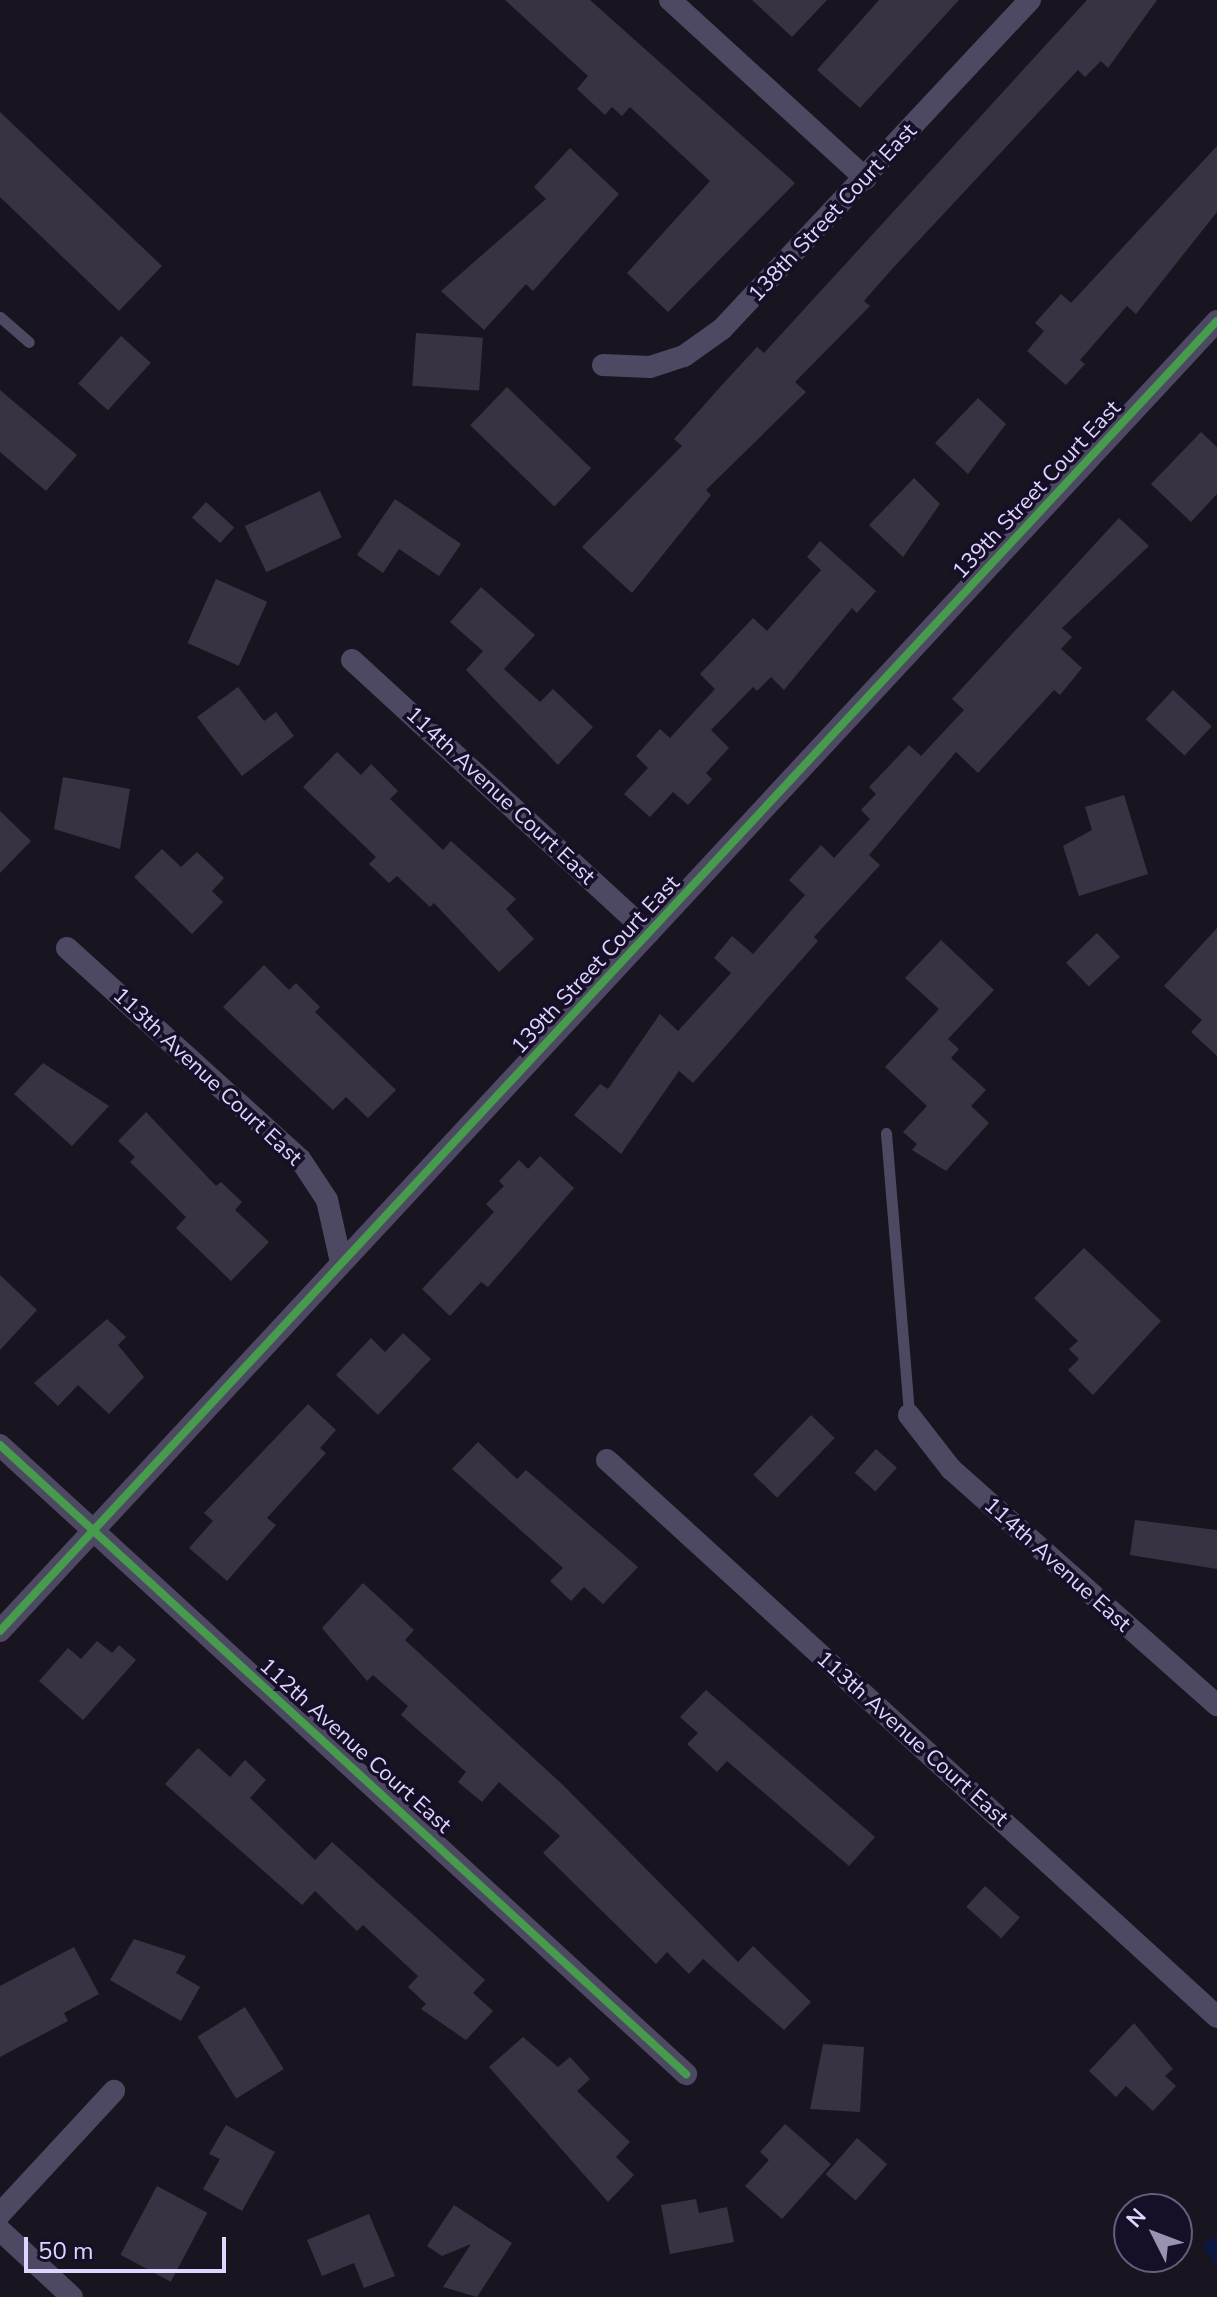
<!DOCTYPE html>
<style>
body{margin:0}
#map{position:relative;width:1217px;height:2297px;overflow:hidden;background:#181521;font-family:"Nunito Sans",sans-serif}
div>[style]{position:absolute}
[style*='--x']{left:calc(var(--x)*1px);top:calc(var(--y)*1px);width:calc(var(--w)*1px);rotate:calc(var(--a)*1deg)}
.water>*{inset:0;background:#0a1842}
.building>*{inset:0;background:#383343;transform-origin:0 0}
.service>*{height:11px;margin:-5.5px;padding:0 5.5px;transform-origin:5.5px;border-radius:5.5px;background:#4e4962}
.minor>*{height:22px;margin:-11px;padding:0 11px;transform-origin:11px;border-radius:11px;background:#4e4962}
.cycleway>*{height:8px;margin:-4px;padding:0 4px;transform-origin:4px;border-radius:4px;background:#469c4c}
span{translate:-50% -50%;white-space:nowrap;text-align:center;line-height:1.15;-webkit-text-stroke:7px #160f27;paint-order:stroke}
.street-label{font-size:22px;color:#dfd5ff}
.north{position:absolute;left:1113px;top:2193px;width:80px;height:80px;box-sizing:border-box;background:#160f27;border:2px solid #665e7d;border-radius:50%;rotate:312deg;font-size:22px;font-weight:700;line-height:32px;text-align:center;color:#dfd5ff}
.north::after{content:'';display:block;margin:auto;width:28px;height:36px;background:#9992b1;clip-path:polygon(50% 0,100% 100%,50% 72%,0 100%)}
.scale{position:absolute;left:24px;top:2237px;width:202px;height:36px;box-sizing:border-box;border:4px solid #dfd5ff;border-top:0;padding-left:10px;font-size:24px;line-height:28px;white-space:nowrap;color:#dfd5ff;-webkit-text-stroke:6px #160f27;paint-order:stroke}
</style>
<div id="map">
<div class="water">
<div style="clip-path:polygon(1217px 2236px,1217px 2266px,1202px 2245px)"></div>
</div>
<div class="building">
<div style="clip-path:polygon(505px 0,590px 0,795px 183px,668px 312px,627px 273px,710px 181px,630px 107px,622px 116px,612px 107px,605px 115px,577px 89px,588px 76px)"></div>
<div style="clip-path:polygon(752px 0,827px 0,792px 37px)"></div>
<div style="clip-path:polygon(879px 0,959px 0,860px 108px,817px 70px)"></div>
<div style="clip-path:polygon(1087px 0,1157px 0,1108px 68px,1101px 61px,1085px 77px,1078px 70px,892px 269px,864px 301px,870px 306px,795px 382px,806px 392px,706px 490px,711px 495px,632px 593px,582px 547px,682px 446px,674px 439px,721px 386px,757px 347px,764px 353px)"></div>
<div style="clip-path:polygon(0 112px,162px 266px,119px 311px,0 197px)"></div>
<div style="clip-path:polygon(1217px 146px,1217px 212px,1136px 314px,1127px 306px,1080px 360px,1085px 364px,1066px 385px,1027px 351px,1044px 331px,1035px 323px,1061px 294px,1071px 303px)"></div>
<div style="clip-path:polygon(570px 148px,619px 194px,533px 291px,526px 284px,484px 330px,441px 291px,546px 199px,534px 187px)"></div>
<div style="left:416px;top:333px;width:67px;height:53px;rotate:4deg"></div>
<div style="left:121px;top:336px;width:40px;height:64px;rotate:42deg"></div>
<div style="left:507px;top:387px;width:117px;height:53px;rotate:44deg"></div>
<div style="clip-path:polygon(0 390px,77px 455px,46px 491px,0 452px)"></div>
<div style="clip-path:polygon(978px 398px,1006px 424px,968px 474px,935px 443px)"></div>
<div style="clip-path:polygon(1201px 432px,1217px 447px,1217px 494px,1191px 522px,1151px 484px)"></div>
<div style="clip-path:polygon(914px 478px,940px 504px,903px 557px,869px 525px)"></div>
<div style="left:320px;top:491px;width:51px;height:83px;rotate:65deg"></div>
<div style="clip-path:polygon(395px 499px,461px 544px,439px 576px,399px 549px,383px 573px,357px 555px)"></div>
<div style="left:206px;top:502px;width:38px;height:21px;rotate:42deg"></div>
<div style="clip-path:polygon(1119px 518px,1149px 546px,1062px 628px,1072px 637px,1061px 649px,1082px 668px,1060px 695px,1054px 690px,978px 773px,956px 752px,869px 855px,880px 865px,814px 937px,818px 941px,693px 1083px,679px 1071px,621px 1154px,574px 1115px,600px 1084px,608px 1089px,660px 1014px,678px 1031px,731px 973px,714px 958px,732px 936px,753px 954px,805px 895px,789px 880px,821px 845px,834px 858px,870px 819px,861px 810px,876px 794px,869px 787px,909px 745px,921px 756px,964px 710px,952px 699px)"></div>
<div style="clip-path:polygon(820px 541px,876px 591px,857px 613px,852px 608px,784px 690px,771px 677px,757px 691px,753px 687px,711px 730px,729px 748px,706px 773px,712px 779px,688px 805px,673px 792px,650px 817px,624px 794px,648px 768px,636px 756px,660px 729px,670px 738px,715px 689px,700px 674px,753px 618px,767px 631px,821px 570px,807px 557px)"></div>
<div style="left:216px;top:579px;width:56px;height:70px;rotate:24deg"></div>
<div style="clip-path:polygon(481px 587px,535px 635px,504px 669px,540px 702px,553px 689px,593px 727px,558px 765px,466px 670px,483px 651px,450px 622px)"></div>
<div style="clip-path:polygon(238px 687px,264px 721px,276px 712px,294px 736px,242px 776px,197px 717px)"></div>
<div style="left:1173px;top:690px;width:53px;height:40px;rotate:43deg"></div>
<div style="clip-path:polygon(337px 752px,361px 775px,371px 764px,398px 791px,390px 799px,443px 850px,451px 841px,516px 899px,506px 909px,534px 939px,499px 972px,434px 903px,430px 907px,397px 876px,389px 883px,369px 864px,376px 857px,303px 787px)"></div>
<div style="clip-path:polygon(63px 777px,130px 789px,120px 849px,54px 829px)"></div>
<div style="clip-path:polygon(1124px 795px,1148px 874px,1079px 896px,1063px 846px,1092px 830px,1085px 807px)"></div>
<div style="clip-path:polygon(0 811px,31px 841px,0 873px)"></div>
<div style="clip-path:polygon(162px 849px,181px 867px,197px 852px,224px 878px,212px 891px,223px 902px,192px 934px,134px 877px)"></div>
<div style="clip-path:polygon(1217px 928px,1217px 1056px,1191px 1032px,1202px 1020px,1164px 986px)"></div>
<div style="left:1097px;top:933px;width:33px;height:43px;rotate:46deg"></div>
<div style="clip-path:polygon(941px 940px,994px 990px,948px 1039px,959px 1049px,951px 1058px,986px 1090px,971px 1106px,989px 1123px,946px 1171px,912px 1150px,917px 1144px,903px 1132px,927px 1106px,885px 1067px,939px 1009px,905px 978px)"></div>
<div style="clip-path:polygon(264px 965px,289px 990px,296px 983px,320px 1007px,315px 1012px,396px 1090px,368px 1118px,346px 1097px,333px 1110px,223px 1007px)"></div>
<div style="clip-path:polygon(43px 1063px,109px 1106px,72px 1146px,14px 1094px)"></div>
<div style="clip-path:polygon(146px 1112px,216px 1186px,221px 1182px,242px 1202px,235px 1210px,269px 1242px,231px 1281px,176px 1228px,186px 1217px,130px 1162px,135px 1157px,118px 1141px)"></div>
<div style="clip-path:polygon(540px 1156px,574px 1188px,488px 1287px,481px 1282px,450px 1316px,422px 1289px,494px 1212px,486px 1204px,504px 1186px,499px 1181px,519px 1160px,528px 1169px)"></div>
<div style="clip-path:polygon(1084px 1248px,1161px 1321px,1093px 1395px,1068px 1370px,1079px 1359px,1069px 1349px,1078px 1341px,1034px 1298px)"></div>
<div style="clip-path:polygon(0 1275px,37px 1310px,0 1350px)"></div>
<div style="clip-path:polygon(107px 1319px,126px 1337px,118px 1345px,144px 1377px,109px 1414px,78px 1385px,58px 1406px,34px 1383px)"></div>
<div style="clip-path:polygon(403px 1333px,431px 1359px,378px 1415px,336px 1375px,371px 1338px,385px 1352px)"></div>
<div style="clip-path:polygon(308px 1404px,336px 1430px,320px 1448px,326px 1453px,267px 1518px,276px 1525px,227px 1581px,189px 1548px,213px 1521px,204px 1513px)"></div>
<div style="left:811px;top:1415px;width:33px;height:83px;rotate:44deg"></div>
<div style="clip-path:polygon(478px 1442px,517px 1479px,526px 1470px,638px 1567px,603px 1604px,584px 1587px,571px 1601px,550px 1581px,563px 1568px,452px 1469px)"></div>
<div style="left:876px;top:1449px;width:28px;height:32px;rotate:42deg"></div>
<div style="clip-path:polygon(1135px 1520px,1217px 1530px,1217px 1569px,1130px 1555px)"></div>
<div style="clip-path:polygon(363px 1583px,414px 1630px,405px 1640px,564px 1786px,738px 1962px,753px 1946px,811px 2002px,784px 2030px,703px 1959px,689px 1974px,667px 1952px,656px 1964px,543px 1853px,560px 1836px,499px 1782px,482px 1802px,458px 1782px,466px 1772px,401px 1715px,408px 1706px,373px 1675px,367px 1681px,322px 1628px)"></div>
<div style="clip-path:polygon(97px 1641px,112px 1653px,119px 1645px,136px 1660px,83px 1720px,39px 1681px,68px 1648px,81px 1659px)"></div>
<div style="clip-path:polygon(706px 1690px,875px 1837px,849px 1866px,727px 1761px,717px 1772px,687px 1744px,698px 1733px,680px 1717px)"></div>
<div style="clip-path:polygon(198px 1748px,230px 1777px,245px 1760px,266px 1780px,250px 1798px,315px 1860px,332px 1842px,485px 1980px,473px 1993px,493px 2011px,466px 2040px,421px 2009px,426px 2004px,408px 1987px,418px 1976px,363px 1925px,357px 1931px,315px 1891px,302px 1905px,165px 1784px)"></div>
<div style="left:985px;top:1886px;width:47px;height:28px;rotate:42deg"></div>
<div style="clip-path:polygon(134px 1939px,186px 1956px,176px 1973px,200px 1987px,181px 2021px,110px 1980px)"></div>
<div style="clip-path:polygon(74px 1947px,99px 1994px,64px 2013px,68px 2021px,0 2057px,0 1986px)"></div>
<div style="left:245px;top:2007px;width:73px;height:56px;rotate:58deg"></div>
<div style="clip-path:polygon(1134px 2023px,1173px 2069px,1165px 2076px,1176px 2086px,1153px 2111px,1126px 2086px,1116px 2097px,1089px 2071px)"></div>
<div style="clip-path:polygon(523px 2037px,558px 2067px,570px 2057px,590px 2079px,577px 2091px,630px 2142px,616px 2157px,634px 2175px,608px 2202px,489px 2067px)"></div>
<div style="clip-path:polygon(823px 2044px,864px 2047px,860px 2112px,810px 2109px)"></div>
<div style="clip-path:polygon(785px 2124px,831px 2164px,782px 2219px,745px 2186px,769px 2160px,760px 2152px)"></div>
<div style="clip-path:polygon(226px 2125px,275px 2152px,242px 2211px,203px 2189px,220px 2159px,209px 2154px)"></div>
<div style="left:857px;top:2138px;width:40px;height:48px;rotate:41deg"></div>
<div style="left:157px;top:2186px;width:57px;height:78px;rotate:28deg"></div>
<div style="clip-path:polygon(696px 2199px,699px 2213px,727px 2207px,734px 2242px,670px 2254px,661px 2205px)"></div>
<div style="clip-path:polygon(454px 2205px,512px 2243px,477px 2297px,443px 2287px,471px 2244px,442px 2256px,427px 2246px)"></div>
<div style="clip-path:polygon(369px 2214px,395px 2276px,364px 2288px,354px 2263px,322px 2276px,307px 2240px)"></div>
</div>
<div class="service">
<div style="--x:0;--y:317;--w:38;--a:41"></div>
<div style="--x:886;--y:1133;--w:283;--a:85.3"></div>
</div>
<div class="minor">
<div style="--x:670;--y:0;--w:265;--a:42.4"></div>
<div style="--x:603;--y:365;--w:47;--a:2.4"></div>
<div style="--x:650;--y:367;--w:36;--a:-18"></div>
<div style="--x:684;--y:356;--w:47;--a:-35.4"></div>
<div style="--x:722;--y:329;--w:451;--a:-46.9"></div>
<div style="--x:352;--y:660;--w:403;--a:42.6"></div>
<div style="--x:67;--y:948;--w:314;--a:42.2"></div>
<div style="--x:300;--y:1159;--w:49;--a:56.6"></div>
<div style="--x:327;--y:1200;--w:64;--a:77.3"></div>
<div style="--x:909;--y:1415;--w:68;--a:52.1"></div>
<div style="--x:951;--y:1469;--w:356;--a:41.6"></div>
<div style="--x:0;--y:1445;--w:931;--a:42.52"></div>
<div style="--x:607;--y:1460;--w:826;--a:42.4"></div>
<div style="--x:0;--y:1631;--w:1788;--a:-47.11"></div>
<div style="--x:0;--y:2214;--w:168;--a:-47.2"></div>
<div style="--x:0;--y:2230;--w:98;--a:42.9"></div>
</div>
<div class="cycleway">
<div style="--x:0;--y:1445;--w:931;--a:42.52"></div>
<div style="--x:0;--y:1631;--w:1788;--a:-47.11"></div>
</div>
<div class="street-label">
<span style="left:833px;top:213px;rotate:-47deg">138th Street Court East</span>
<span style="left:1037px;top:490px;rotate:-47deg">139th Street Court East</span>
<span style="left:500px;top:796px;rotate:43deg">114th Avenue Court East</span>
<span style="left:596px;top:965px;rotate:-47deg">139th Street Court East</span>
<span style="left:207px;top:1077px;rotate:43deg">113th Avenue Court East</span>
<span style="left:1057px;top:1565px;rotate:42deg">114th Avenue East</span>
<span style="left:912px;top:1739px;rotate:42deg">113th Avenue Court East</span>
<span style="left:355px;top:1746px;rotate:42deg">112th Avenue Court East</span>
</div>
<div class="north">N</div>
<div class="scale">50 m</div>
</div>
